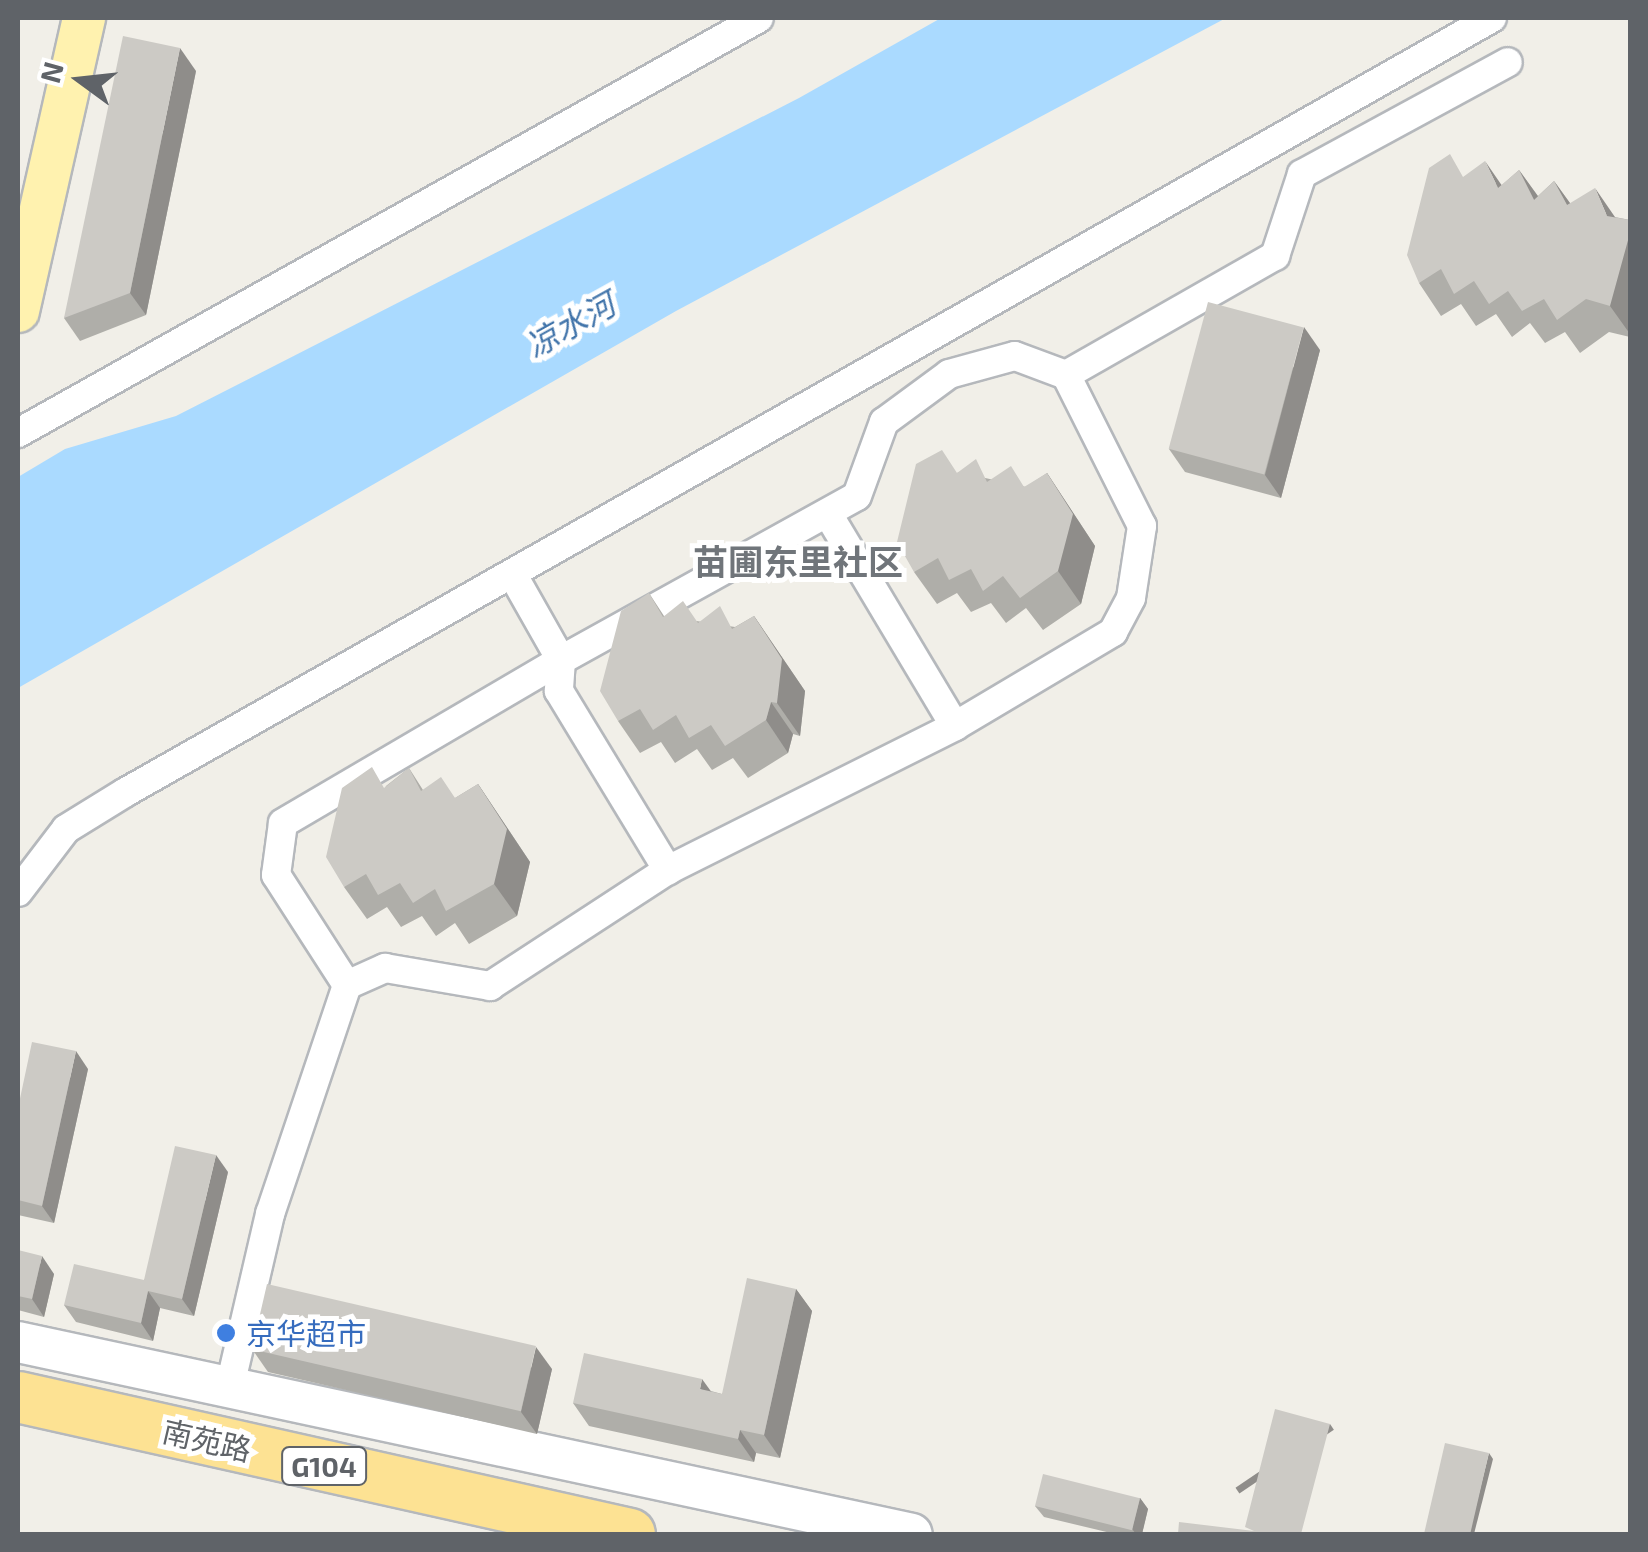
<!DOCTYPE html>
<meta charset="utf-8">
<style>
body{margin:0}
#map{position:relative;width:1648px;height:1552px;overflow:hidden;background:#f1efe8;font-family:"Exo 2","Noto Sans SC",sans-serif}
div>[style]{position:absolute}
[style*='--x']{left:calc(var(--x)*1px);top:calc(var(--y)*1px);width:calc(var(--w)*1px);rotate:calc(var(--a)*1deg)}
.water>*{inset:0;background:#aadaff}
.roads{filter:drop-shadow(2px 0 #b5b8bc) drop-shadow(-2px 0 #b5b8bc) drop-shadow(0 2px #b5b8bc) drop-shadow(0 -2px #b5b8bc)}
.street>*{height:28px;margin:-14px;padding:0 14px;transform-origin:14px;border-radius:14px;background:#fff}
.secondary>*{height:40px;margin:-20px;padding:0 20px;transform-origin:20px;border-radius:20px;background:#fff}
.primary>*{height:42px;margin:-21px;padding:0 21px;transform-origin:21px;border-radius:21px;background:#fff2af}
.highway>*{height:50px;margin:-25px;padding:0 25px;transform-origin:25px;border-radius:25px;background:#fde293}
.wall>*{inset:0;background:#afaea9}
.shaded-wall>*{inset:0;background:#8f8d8a;transform-origin:0 0}
.building>*{inset:0;background:#cccac5;transform-origin:0 0}
.dots>*{width:28px;height:28px;translate:-50% -50%;box-sizing:border-box;border:5px solid #fff;border-radius:50%}
span{translate:-50% -50%;white-space:nowrap;text-align:center;line-height:1.15;-webkit-text-stroke:10px #fff;paint-order:stroke}
.shield-label span{padding:2px 8px;background:#fff;border:2px solid;border-radius:8px;-webkit-text-stroke-width:0}
.shield-label{font-size:28px;color:#5f6368;font-weight:700}
.shop-label{font-size:30px;color:#366cbe}
.left{translate:0 -50%;text-align:left}
.street-label{font-size:30px;color:#5f6368}
.water-label{font-size:32px;color:#4174aa;font-style:italic}
.quarter-label{font-size:35px;color:#70757a;font-weight:700}
.frame{position:absolute;inset:0;border:20px solid #5f6368;pointer-events:none}
.north{position:absolute;left:30px;top:30px;width:100px;height:100px;-webkit-text-stroke:8px #fff;paint-order:stroke;rotate:285deg;font-size:28px;font-weight:700;line-height:40px;text-align:center;color:#5f6368}
.north::after{content:'';display:block;margin:auto;width:35px;height:45px;background:#5f6368;clip-path:polygon(50% 0,100% 100%,50% 72%,0 100%)}
</style>
<div id="map">
<div class="water">
<div style="clip-path:polygon(941px 18px,1226px 18px,676px 311px,18px 688px,18px 477px,65px 449px,176px 416px,799px 98px)"></div>
</div>
<div class="roads">
<div class="street">
<div style="--x:18;--y:433;--w:849;--a:-29.25"></div>
<div style="--x:828;--y:514;--w:247;--a:59.1"></div>
<div style="--x:514;--y:577;--w:95;--a:60.5"></div>
<div style="--x:561;--y:660;--w:338;--a:-29"></div>
<div style="--x:857;--y:496;--w:79;--a:-70"></div>
<div style="--x:884;--y:422;--w:81;--a:-36.4"></div>
<div style="--x:949;--y:374;--w:68;--a:-15.3"></div>
<div style="--x:1015;--y:356;--w:54;--a:20.4"></div>
<div style="--x:1066;--y:375;--w:241;--a:-29.7"></div>
<div style="--x:1275;--y:256;--w:86;--a:-71.8"></div>
<div style="--x:1302;--y:174;--w:234;--a:-28.5"></div>
<div style="--x:561;--y:660;--w:31;--a:94"></div>
<div style="--x:559;--y:691;--w:210;--a:58.7"></div>
<div style="--x:18;--y:892;--w:79;--a:-52.7"></div>
<div style="--x:66;--y:829;--w:70;--a:-31.7"></div>
<div style="--x:126;--y:792;--w:1570;--a:-29.54"></div>
<div style="--x:347;--y:985;--w:42;--a:-24.1"></div>
<div style="--x:385;--y:968;--w:107;--a:9.7"></div>
<div style="--x:490;--y:986;--w:212;--a:-33.1"></div>
<div style="--x:668;--y:870;--w:321;--a:-26.6"></div>
<div style="--x:955;--y:726;--w:184;--a:-30.7"></div>
<div style="--x:1113;--y:632;--w:38;--a:-62"></div>
<div style="--x:1131;--y:598;--w:73;--a:-81.3"></div>
<div style="--x:1142;--y:526;--w:169;--a:-116.7"></div>
<div style="--x:230;--y:1386;--w:177;--a:-76.9"></div>
<div style="--x:270;--y:1214;--w:242;--a:-71.4"></div>
<div style="--x:347;--y:985;--w:131;--a:-122.8"></div>
<div style="--x:276;--y:875;--w:52;--a:-82.3"></div>
<div style="--x:283;--y:823;--w:322;--a:-30.4"></div>
</div>
<div class="secondary">
<div style="--x:18;--y:1342;--w:914;--a:12.12"></div>
</div>
<div class="primary">
<div style="--x:18;--y:311;--w:300;--a:-77.3"></div>
</div>
<div class="highway">
<div style="--x:18;--y:1397;--w:627;--a:12.62"></div>
</div>
</div>
<div class="wall">
<div style="clip-path:polygon(196px 71px,146px 315px,80px 341px,64px 318px)"></div>
<div style="clip-path:polygon(1519px 170px,1538px 196px,1554px 181px,1570px 203px,1615px 217px,1630px 220px,1630px 337px,1609px 332px,1580px 353px,1565px 332px,1545px 343px,1530px 323px,1512px 337px,1496px 314px,1476px 326px,1461px 304px,1441px 316px,1419px 283px,1465px 176px,1502px 185px)"></div>
<div style="clip-path:polygon(1320px 350px,1281px 498px,1185px 472px,1169px 449px)"></div>
<div style="clip-path:polygon(958px 472px,1026px 487px,1047px 473px,1095px 546px,1081px 604px,1043px 630px,1026px 608px,1006px 623px,991px 603px,971px 612px,957px 593px,937px 604px,914px 572px)"></div>
<div style="clip-path:polygon(649px 593px,664px 616px,735px 627px,754px 616px,805px 691px,800px 736px,793px 734px,788px 753px,748px 778px,733px 758px,712px 770px,697px 749px,675px 763px,661px 742px,640px 753px,618px 721px)"></div>
<div style="clip-path:polygon(409px 768px,423px 790px,455px 798px,478px 784px,530px 862px,517px 916px,469px 944px,455px 923px,436px 936px,422px 916px,401px 927px,387px 907px,367px 919px,344px 887px,386px 786px)"></div>
<div style="clip-path:polygon(88px 1069px,54px 1223px,18px 1215px,18px 1108px)"></div>
<div style="clip-path:polygon(228px 1172px,194px 1316px,160px 1308px,153px 1341px,76px 1322px,64px 1305px,144px 1280px)"></div>
<div style="clip-path:polygon(18px 1250px,54px 1274px,44px 1317px,18px 1310px)"></div>
<div style="clip-path:polygon(796px 1289px,812px 1311px,780px 1458px,756px 1453px,754px 1462px,589px 1426px,573px 1403px,711px 1391px,722px 1394px)"></div>
<div style="clip-path:polygon(252px 1349px,552px 1369px,537px 1434px,268px 1372px)"></div>
<div style="clip-path:polygon(1140px 1498px,1148px 1509px,1142px 1534px,1115px 1534px,1044px 1517px,1035px 1506px)"></div>
</div>
<div class="shaded-wall">
<div style="clip-path:polygon(180px 48px,196px 71px,146px 315px,130px 293px)"></div>
<div style="clip-path:polygon(1485px 161px,1507px 193px,1498px 188px)"></div>
<div style="clip-path:polygon(1519px 170px,1542px 202px,1534px 200px)"></div>
<div style="clip-path:polygon(1554px 181px,1577px 213px,1567px 205px)"></div>
<div style="clip-path:polygon(1595px 188px,1617px 220px,1630px 233px,1630px 334px,1610px 306px,1607px 216px)"></div>
<div style="clip-path:polygon(1304px 327px,1320px 350px,1281px 498px,1265px 475px)"></div>
<div style="clip-path:polygon(1047px 473px,1095px 546px,1081px 604px,1058px 571px)"></div>
<div style="clip-path:polygon(754px 616px,805px 691px,800px 736px,777px 703px)"></div>
<div style="clip-path:polygon(771px 702px,793px 734px,788px 753px,766px 720px)"></div>
<div style="clip-path:polygon(478px 784px,530px 862px,517px 916px,494px 884px)"></div>
<div style="clip-path:polygon(76px 1051px,88px 1069px,54px 1223px,42px 1206px)"></div>
<div style="clip-path:polygon(216px 1155px,228px 1172px,194px 1316px,182px 1299px)"></div>
<div style="clip-path:polygon(42px 1256px,54px 1274px,44px 1317px,32px 1299px)"></div>
<div style="clip-path:polygon(796px 1289px,812px 1311px,780px 1458px,764px 1435px)"></div>
<div style="clip-path:polygon(148px 1291px,160px 1308px,153px 1341px,141px 1323px)"></div>
<div style="clip-path:polygon(536px 1347px,552px 1369px,537px 1434px,521px 1412px)"></div>
<div style="clip-path:polygon(702px 1379px,718px 1401px,700px 1389px)"></div>
<div style="left:1330px;top:1424px;width:7px;height:114px;rotate:56deg"></div>
<div style="clip-path:polygon(740px 1430px,756px 1453px,754px 1462px,738px 1439px)"></div>
<div style="clip-path:polygon(1489px 1453px,1493px 1459px,1474px 1534px,1469px 1534px)"></div>
<div style="clip-path:polygon(1140px 1498px,1148px 1509px,1142px 1534px,1136px 1534px,1132px 1529px)"></div>
</div>
<div class="building">
<div style="clip-path:polygon(123px 36px,180px 48px,130px 293px,64px 318px)"></div>
<div style="clip-path:polygon(1450px 154px,1463px 177px,1485px 161px,1498px 188px,1519px 170px,1534px 200px,1554px 181px,1567px 205px,1595px 188px,1607px 216px,1630px 220px,1630px 233px,1610px 306px,1586px 299px,1557px 320px,1544px 299px,1522px 311px,1508px 291px,1489px 304px,1474px 281px,1454px 294px,1441px 269px,1419px 283px,1407px 255px,1429px 168px)"></div>
<div style="left:1208px;top:302px;width:99px;height:152px;rotate:15deg"></div>
<div style="clip-path:polygon(942px 450px,957px 473px,976px 459px,987px 482px,1011px 466px,1024px 487px,1047px 473px,1073px 514px,1058px 571px,1020px 598px,1003px 576px,983px 591px,971px 569px,949px 580px,938px 558px,914px 572px,897px 542px,916px 464px)"></div>
<div style="clip-path:polygon(649px 593px,663px 617px,683px 601px,698px 623px,720px 606px,732px 629px,754px 616px,782px 659px,777px 703px,771px 702px,766px 720px,725px 746px,711px 725px,689px 738px,676px 715px,653px 730px,640px 709px,618px 721px,600px 691px,621px 611px)"></div>
<div style="clip-path:polygon(372px 767px,384px 788px,409px 768px,421px 791px,441px 777px,455px 798px,478px 784px,507px 829px,494px 884px,446px 911px,435px 889px,413px 903px,400px 883px,378px 895px,366px 874px,344px 887px,326px 857px,342px 788px)"></div>
<div style="clip-path:polygon(32px 1042px,76px 1051px,42px 1206px,18px 1200px,18px 1108px)"></div>
<div style="clip-path:polygon(175px 1146px,216px 1155px,182px 1299px,148px 1291px,141px 1323px,64px 1305px,74px 1264px,144px 1280px)"></div>
<div style="clip-path:polygon(18px 1250px,42px 1256px,32px 1299px,18px 1296px)"></div>
<div style="clip-path:polygon(747px 1278px,796px 1289px,764px 1435px,740px 1430px,738px 1439px,573px 1403px,584px 1353px,702px 1379px,700px 1389px,722px 1394px)"></div>
<div style="left:267px;top:1284px;width:276px;height:67px;rotate:13deg"></div>
<div style="clip-path:polygon(1275px 1409px,1330px 1424px,1301px 1534px,1272px 1534px,1263px 1532px,1263px 1534px,1178px 1534px,1179px 1522px,1254px 1531px,1245px 1527px)"></div>
<div style="left:1445px;top:1443px;width:45px;height:94px;rotate:13deg"></div>
<div style="left:1043px;top:1474px;width:100px;height:33px;rotate:14deg"></div>
</div>
<div class="dots">
<div style="left:226px;top:1333px;background:#3f7fe0"></div>
</div>
<div class="shield-label">
<span style="left:324px;top:1466px">G104</span>
</div>
<div class="shop-label">
<span class="left" style="left:246px;top:1333px">京华超市</span>
</div>
<div class="street-label">
<span style="left:207px;top:1440px;rotate:13deg">南苑路</span>
</div>
<div class="water-label">
<span style="left:570px;top:324px;rotate:-29deg">凉水河</span>
</div>
<div class="quarter-label">
<span style="left:798px;top:561px">苗圃东里社区</span>
</div>
<div class="frame"></div>
<div class="north">N</div>
</div>
